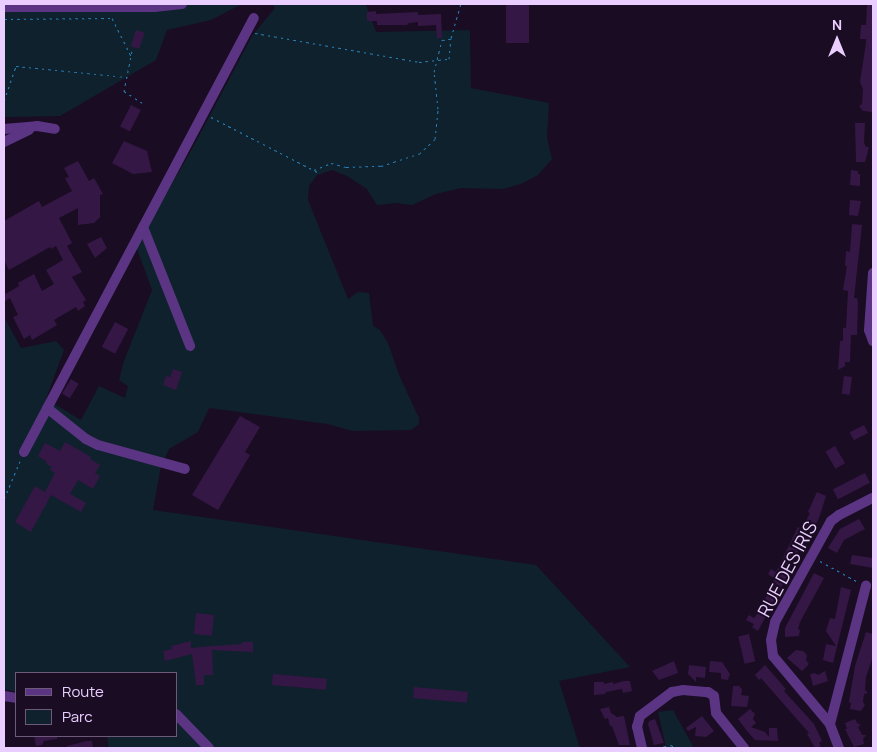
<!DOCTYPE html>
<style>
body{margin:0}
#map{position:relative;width:877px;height:752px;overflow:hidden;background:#1a0c23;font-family:Manrope,sans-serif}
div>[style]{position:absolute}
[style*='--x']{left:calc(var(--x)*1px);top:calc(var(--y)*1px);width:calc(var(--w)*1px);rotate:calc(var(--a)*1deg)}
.green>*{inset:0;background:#0f212d}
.building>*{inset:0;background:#351745;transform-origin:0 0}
.path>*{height:1px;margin-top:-0.5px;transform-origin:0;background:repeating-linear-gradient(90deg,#2781ba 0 2.5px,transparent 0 6.5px)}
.minor>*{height:10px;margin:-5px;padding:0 5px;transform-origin:5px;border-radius:5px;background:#5b3584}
span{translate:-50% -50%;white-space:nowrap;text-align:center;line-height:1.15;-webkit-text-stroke:4px #1a0c23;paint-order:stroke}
.street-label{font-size:18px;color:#eaceff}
.frame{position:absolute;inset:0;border:5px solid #eaceff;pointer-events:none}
.legend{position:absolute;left:15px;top:672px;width:162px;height:65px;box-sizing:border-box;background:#1a0c23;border:1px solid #6d5a7b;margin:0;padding:6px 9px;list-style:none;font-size:15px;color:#eaceff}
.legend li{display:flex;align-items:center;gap:10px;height:25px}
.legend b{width:25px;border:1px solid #6d5a7b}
.north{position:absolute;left:812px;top:15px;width:50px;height:50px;-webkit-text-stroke:4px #1a0c23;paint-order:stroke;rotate:0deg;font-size:14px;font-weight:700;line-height:20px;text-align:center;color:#eaceff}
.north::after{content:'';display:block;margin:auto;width:18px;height:22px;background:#eaceff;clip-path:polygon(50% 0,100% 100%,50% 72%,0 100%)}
</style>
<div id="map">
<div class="green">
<div style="clip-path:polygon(4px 4px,242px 4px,211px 20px,167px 30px,156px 60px,60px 116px,4px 117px)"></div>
<div style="clip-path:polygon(272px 4px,366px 4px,376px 32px,470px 30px,471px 88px,549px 103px,547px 138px,552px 159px,538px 175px,521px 184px,503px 189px,461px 188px,436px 194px,412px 205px,396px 203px,377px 205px,367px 189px,347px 176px,332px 170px,317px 175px,309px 186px,308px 200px,348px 299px,358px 292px,369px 293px,373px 326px,380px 330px,388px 343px,399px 375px,419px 418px,419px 424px,411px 430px,353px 431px,327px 424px,209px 408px,198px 432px,169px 449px,161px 466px,153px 510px,536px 565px,630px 667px,559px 681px,580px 748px,109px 748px,107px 736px,176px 736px,176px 673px,16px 673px,16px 692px,4px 689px,4px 317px,21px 348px,56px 341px,64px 350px,46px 399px,81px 420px,99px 386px,125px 398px,128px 386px,119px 380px,124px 361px,152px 290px,136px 246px,191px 151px,252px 36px,275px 8px)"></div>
<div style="clip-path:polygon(673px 710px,694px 748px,663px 748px,666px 747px,658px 712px)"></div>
</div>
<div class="building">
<div style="left:506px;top:4px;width:23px;height:39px"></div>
<div style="clip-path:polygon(867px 4px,873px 4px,872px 112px,863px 111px,859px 106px,862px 104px,863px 89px,860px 82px,866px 43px,866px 39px,860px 39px,861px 25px,866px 25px)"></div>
<div style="clip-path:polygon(376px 11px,376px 14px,418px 12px,418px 15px,441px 14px,442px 38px,437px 38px,436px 25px,418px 26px,418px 22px,409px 23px,407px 25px,377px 25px,377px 21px,367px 21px,367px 12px)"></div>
<div style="left:136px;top:30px;width:9px;height:17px;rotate:18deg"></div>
<div style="left:131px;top:105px;width:11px;height:24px;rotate:27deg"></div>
<div style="clip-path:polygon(855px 123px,865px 123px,864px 143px,866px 147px,869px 147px,865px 162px,856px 162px)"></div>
<div style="clip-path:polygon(124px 141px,147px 151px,152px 172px,133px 174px,112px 163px)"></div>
<div style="clip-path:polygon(78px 161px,89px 181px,94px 178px,103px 194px,100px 195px,100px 217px,94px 223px,78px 225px,78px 208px,59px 218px,72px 243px,67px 246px,82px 272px,72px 277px,86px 300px,83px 302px,85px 306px,78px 311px,76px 307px,54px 320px,57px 325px,32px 340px,30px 335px,24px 339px,13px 317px,18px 315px,10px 298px,4px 302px,4px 295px,19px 286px,18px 283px,34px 274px,42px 291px,54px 284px,46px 270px,63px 260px,56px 246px,51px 249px,50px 247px,9px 270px,4px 260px,4px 221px,39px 201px,42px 207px,72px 191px,65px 178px,69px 177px,64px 168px)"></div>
<div style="clip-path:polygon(851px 170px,858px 171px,858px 174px,860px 174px,860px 186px,850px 185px)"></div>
<div style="clip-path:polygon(850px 200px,861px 201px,858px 216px,849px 215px)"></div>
<div style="clip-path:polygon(852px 224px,862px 225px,854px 298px,857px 298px,858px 303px,857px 335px,851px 335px,850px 362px,845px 362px,845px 366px,838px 370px,840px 341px,843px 341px,843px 328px,846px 328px,848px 291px,843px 290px,847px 266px,845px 266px,846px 251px,850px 252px)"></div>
<div style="clip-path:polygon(101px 237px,107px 248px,95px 258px,87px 244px)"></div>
<div style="left:115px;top:322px;width:15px;height:28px;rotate:28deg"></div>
<div style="clip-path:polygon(173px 369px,182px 372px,176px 390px,163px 385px,166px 376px,170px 377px)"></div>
<div style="left:844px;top:376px;width:8px;height:18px;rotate:7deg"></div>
<div style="left:71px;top:379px;width:9px;height:17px;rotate:32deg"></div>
<div style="clip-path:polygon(240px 416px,260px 427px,245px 452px,250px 455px,218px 510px,192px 495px)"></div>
<div style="left:864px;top:425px;width:9px;height:16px;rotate:63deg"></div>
<div style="clip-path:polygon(65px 442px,91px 457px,90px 459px,100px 465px,95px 473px,100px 476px,93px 489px,78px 480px,70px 494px,86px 503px,81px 512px,51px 495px,31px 532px,15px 522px,35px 486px,45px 492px,55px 473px,50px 470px,52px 467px,46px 464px,47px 462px,38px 456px,45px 443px,60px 451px)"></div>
<div style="left:835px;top:446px;width:20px;height:11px;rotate:60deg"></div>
<div style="left:865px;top:473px;width:11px;height:36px;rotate:63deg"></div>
<div style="clip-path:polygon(817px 492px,826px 496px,819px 518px,813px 530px,810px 528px,803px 540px,786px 578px,758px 631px,752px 627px,754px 624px,746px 620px,749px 615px,754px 618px,758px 613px,775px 579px,768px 574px,771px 569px,776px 572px,798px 527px,802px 529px,810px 513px,808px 512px)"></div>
<div style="clip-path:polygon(859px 519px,865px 529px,844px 540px,837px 553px,828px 548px,840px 529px)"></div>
<div style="clip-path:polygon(852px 555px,873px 558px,873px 568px,850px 564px)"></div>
<div style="clip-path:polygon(814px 573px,824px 578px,800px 622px,798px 629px,800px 630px,799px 636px,785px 637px,785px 628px)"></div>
<div style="clip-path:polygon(841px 587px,851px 590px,833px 663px,823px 660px,826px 644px,836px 646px,826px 631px,830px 618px,835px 619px)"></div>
<div style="left:196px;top:613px;width:18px;height:21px;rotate:6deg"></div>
<div style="clip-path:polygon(866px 632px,873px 634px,873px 656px,866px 677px,865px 690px,868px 693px,864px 694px,863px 702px,865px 705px,861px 711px,850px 709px,851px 703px,849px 702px,855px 666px)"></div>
<div style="left:749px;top:634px;width:28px;height:11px;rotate:77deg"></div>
<div style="clip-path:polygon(191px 641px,191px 648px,212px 646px,213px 675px,204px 675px,204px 685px,196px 685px,192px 654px,165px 661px,163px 651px,172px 649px,171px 646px)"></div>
<div style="clip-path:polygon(242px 642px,253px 642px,253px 652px,212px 650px,212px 646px,242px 644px)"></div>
<div style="clip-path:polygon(796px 650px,803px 651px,807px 655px,806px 660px,809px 664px,802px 671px,787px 658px)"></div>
<div style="clip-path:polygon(674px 661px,678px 673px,659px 680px,652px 671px)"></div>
<div style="clip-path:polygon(710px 661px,722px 662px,730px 674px,728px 680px,721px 679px,721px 673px,709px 672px)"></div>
<div style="clip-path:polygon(689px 665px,706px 667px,705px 678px,696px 677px,696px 682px,688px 674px)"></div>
<div style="clip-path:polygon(765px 665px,786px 689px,784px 691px,814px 724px,822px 741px,819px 743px,821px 746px,815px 748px,807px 734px,809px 733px,761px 678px,759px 680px,755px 675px)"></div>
<div style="clip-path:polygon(825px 671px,828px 681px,813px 686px,810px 674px,815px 673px,818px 675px)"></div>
<div style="left:273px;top:674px;width:54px;height:11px;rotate:5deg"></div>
<div style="clip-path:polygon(624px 681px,630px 681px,632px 691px,623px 693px,622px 689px,606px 692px,605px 694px,594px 695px,594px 682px,604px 682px,604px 684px,613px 682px,613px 684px)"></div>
<div style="clip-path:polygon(733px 686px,739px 686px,742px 689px,741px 695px,749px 696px,747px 707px,731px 706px)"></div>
<div style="left:414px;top:687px;width:54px;height:11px;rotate:5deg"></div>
<div style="clip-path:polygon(609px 707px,611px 713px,617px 717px,624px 716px,630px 745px,619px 745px,612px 726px,610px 726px,608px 718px,605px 719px,600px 709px)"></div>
<div style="clip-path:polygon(750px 709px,755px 714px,753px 719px,756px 723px,751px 727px,765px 732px,769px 737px,769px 728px,777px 728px,778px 741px,755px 740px,747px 731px,738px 719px)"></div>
<div style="clip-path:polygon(702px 716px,714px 731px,706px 737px,695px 736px,696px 727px,688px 731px,686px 728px)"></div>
<div style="clip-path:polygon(655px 719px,664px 743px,654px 745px,648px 724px,649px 721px)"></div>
<div style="clip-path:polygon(855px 719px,857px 723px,861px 725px,858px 727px,862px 735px,866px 735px,863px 739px,864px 744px,854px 747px,845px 729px,847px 729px,845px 723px)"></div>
<div style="clip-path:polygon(34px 736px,57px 736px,57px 739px,44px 741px,42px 745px,36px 746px)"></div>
<div style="clip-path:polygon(87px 741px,92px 741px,93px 748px,67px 748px,67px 746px)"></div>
</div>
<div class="path">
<div style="--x:4;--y:19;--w:108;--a:-0.5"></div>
<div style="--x:112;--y:18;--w:42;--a:63.4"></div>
<div style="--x:255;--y:33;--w:167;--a:10"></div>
<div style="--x:419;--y:62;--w:30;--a:-6"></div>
<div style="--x:449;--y:59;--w:21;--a:-85"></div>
<div style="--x:451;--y:38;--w:35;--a:-74"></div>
<div style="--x:132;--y:51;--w:41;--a:101.3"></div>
<div style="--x:124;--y:91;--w:24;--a:33"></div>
<div style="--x:4;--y:101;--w:37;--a:-71"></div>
<div style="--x:16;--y:66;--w:112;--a:5.7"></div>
<div style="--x:211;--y:117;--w:124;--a:27.4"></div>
<div style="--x:314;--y:170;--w:18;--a:-22"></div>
<div style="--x:331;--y:163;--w:16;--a:15"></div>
<div style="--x:346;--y:167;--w:35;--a:-2"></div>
<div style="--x:381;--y:166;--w:40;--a:-18"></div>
<div style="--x:419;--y:154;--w:22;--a:-43"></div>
<div style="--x:435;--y:139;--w:30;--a:-84"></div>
<div style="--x:438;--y:109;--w:37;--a:-96"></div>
<div style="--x:434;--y:72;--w:33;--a:-76"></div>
<div style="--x:442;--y:40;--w:8;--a:-7"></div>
<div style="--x:4;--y:499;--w:41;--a:-67.2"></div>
<div style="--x:820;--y:561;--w:43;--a:28.9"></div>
<div style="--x:657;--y:748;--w:14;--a:-12"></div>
<div style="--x:671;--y:745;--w:6;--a:31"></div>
</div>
<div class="minor">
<div style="--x:4;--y:7;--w:150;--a:0"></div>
<div style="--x:154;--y:7;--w:28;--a:-6"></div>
<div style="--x:4;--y:129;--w:33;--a:-5"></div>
<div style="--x:37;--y:126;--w:18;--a:9"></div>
<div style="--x:4;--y:142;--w:28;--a:-26"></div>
<div style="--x:143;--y:227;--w:128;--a:68.4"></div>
<div style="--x:873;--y:273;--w:57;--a:94"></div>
<div style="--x:869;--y:330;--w:12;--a:70"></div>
<div style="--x:47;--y:408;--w:50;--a:38.5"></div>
<div style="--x:86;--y:439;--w:13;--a:27"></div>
<div style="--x:98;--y:445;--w:90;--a:15.4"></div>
<div style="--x:24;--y:452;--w:491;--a:-62.1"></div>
<div style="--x:4;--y:696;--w:12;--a:9"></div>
<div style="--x:176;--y:714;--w:47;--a:45.9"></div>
<div style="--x:830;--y:724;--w:143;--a:-75.4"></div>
<div style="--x:642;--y:748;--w:22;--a:-103"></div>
<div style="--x:637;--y:727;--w:11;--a:-75"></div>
<div style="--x:640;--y:716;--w:40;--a:-37"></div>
<div style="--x:672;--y:692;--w:11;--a:-10"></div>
<div style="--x:683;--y:690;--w:25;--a:5"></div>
<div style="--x:708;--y:692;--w:7;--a:34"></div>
<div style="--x:714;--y:696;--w:17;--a:83"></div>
<div style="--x:716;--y:713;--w:45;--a:51.3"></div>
<div style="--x:839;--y:748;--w:26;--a:-111"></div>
<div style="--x:830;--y:724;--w:89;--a:-130"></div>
<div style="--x:773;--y:656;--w:16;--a:-97"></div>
<div style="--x:771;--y:640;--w:18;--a:-77"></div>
<div style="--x:775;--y:622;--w:115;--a:-61"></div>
<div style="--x:831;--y:521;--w:10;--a:-37"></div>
<div style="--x:839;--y:515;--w:38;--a:-27"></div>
</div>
<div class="street-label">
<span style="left:787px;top:569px;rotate:-62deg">RUE DES IRIS</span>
</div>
<div class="frame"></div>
<ul class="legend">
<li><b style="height:6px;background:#5b3584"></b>Route</li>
<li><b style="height:14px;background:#0f212d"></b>Parc</li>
</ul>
<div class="north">N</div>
</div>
